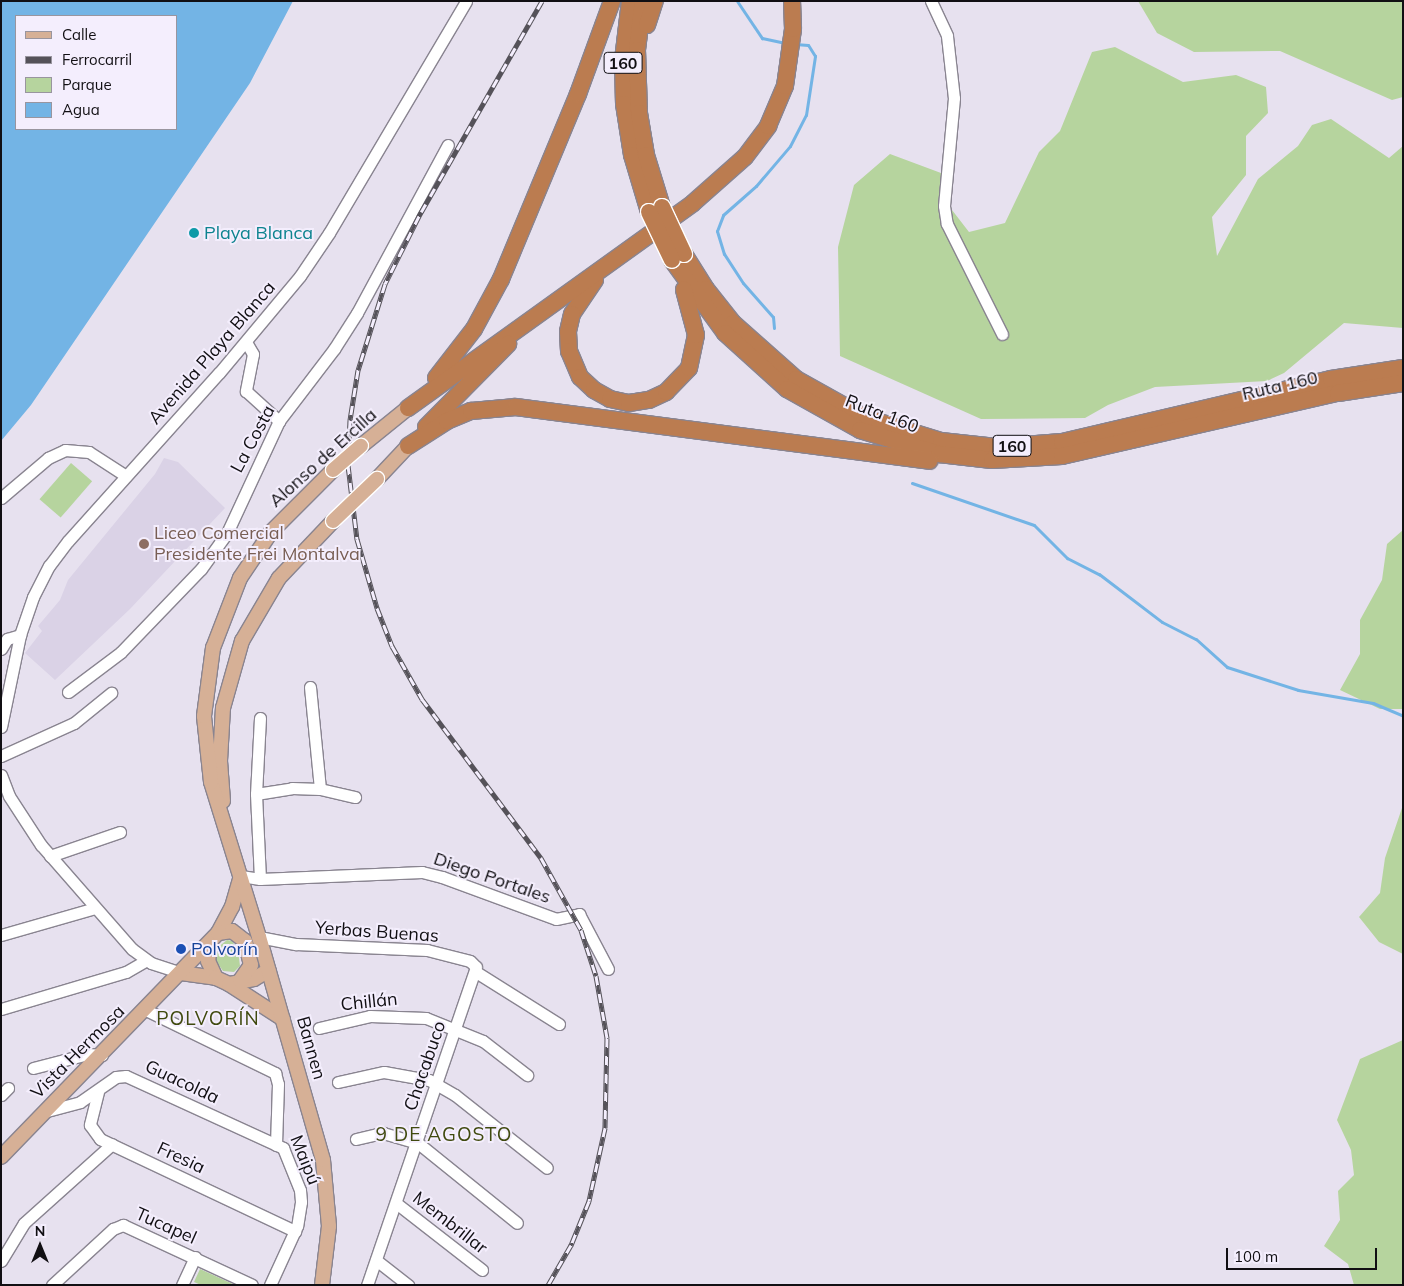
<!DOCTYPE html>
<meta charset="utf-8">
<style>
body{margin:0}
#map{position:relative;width:1404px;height:1286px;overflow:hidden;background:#e7e1ef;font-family:Mulish,sans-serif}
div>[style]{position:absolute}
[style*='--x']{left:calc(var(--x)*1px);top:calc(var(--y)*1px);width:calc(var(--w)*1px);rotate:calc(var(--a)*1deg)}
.built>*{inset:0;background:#dad2e6}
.green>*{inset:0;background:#b6d49e;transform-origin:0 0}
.water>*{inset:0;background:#73b4e5}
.stream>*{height:3px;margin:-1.5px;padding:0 1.5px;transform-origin:1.5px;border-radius:1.5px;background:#73b4e5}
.roads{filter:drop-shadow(1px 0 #898490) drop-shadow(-1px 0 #898490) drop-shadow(0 1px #898490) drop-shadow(0 -1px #898490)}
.minor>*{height:11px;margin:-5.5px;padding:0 5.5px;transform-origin:5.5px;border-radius:5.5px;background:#fff}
.major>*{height:14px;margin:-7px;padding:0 7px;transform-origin:7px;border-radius:7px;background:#d6b096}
.highway>*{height:16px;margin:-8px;padding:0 8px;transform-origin:8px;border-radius:8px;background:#bb7c50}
.rail>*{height:5px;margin-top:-2.5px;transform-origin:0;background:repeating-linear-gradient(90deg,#f4eefd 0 9px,#555259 0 18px);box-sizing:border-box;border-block:1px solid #555259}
.bridges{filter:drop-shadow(1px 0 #fff) drop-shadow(-1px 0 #fff) drop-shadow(0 1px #fff) drop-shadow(0 -1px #fff)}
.major-bridge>*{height:14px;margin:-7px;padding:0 7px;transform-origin:7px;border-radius:7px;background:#d6b096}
.highway-bridge>*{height:16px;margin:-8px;padding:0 8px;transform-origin:8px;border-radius:8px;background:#bb7c50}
.dots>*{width:14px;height:14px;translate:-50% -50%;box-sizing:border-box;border:2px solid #f4eefd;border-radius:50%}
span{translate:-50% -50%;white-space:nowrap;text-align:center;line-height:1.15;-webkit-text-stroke:4px #f4eefd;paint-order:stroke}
.shield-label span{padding:1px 4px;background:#f4eefd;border:1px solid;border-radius:4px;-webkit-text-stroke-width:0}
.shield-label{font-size:16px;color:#110f13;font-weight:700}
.culture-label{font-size:18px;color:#0d838f}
.left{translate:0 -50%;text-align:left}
.street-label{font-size:18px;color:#110f13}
.education-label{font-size:18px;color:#785e54}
.transit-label{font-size:18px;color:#164399}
.neighbourhood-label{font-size:19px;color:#404a0f;letter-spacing:1px}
.frame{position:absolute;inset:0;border:2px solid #110f13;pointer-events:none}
.legend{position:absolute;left:15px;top:15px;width:162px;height:115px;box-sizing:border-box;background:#f4eefd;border:1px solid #99959f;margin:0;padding:6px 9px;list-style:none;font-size:15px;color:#110f13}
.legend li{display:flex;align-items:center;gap:10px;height:25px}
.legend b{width:25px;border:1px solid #99959f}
.north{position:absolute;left:15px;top:1221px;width:50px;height:50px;-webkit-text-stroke:4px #f4eefd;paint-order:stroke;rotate:0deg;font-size:14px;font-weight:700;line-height:20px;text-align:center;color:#110f13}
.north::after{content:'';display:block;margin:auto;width:18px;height:22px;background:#110f13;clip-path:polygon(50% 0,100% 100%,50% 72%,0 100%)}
.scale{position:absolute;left:1226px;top:1248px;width:151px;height:22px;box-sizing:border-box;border:2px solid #110f13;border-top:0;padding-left:6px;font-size:15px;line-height:18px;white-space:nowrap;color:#110f13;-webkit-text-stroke:4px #f4eefd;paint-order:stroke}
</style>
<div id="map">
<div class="built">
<div style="clip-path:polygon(164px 458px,178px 462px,225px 508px,130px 609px,55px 680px,25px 653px,42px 631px,38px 626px,60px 600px,68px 580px,155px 474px)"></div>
</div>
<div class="green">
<div style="clip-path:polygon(1138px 1px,1403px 1px,1403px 97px,1392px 100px,1280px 51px,1194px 52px,1157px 33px)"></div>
<div style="clip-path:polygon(1115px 47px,1183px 82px,1236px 75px,1266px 87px,1268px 113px,1246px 136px,1246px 175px,1212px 217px,1217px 256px,1258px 179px,1298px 146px,1312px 125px,1331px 119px,1389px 158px,1403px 146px,1403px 328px,1344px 323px,1284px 373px,1267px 381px,1155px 387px,1108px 405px,1085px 418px,981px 419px,840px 356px,838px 247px,854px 185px,890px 154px,941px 173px,952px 210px,969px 232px,1005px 223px,1039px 152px,1060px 131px,1092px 52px)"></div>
<div style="left:71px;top:463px;width:28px;height:48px;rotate:41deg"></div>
<div style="clip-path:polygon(1403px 530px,1403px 709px,1380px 709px,1340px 690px,1360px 654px,1360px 620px,1382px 580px,1387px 544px)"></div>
<div style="clip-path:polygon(1403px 805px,1403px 954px,1379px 942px,1359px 917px,1380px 893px,1385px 858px)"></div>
<div style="clip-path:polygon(227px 940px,232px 941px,238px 950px,240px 966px,234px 972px,223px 971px,216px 961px,217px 948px)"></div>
<div style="clip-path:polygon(1403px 1040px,1403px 1285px,1354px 1285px,1348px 1264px,1324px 1246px,1340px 1220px,1338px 1191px,1354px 1175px,1351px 1150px,1337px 1120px,1360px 1059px)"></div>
<div style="clip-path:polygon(200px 1269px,235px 1285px,201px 1285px,194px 1282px)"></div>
</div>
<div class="water">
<div style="clip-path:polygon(evenodd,1px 1px,293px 1px,250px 83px,31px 405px,1px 441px,1px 1px,16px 16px,176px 16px,176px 129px,16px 129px,16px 16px)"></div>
</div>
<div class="stream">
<div style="--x:737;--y:1;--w:45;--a:56"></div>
<div style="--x:762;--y:38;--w:25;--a:12"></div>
<div style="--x:774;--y:328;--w:11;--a:-95"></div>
<div style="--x:773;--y:317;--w:45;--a:-131.4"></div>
<div style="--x:743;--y:283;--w:35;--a:-123"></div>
<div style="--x:724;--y:254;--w:24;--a:-107"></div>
<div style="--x:717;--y:231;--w:17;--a:-69"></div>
<div style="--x:723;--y:215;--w:44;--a:-41.3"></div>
<div style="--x:756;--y:186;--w:52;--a:-49.6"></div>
<div style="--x:790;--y:146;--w:35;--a:-63"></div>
<div style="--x:806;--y:115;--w:60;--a:-81.3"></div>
<div style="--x:815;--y:56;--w:13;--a:-122"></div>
<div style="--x:808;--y:45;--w:13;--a:-176"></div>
<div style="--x:912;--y:483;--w:129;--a:19"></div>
<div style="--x:1034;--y:525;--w:47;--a:45"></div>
<div style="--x:1067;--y:558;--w:36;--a:27"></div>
<div style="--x:1099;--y:574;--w:79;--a:37.3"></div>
<div style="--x:1162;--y:622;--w:38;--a:27"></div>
<div style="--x:1196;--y:639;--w:42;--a:42.1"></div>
<div style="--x:1227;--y:667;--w:75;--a:17.9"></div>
<div style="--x:1298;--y:690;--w:76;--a:9.8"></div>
<div style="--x:1373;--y:703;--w:33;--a:23"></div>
</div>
<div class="roads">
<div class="minor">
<div style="--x:931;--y:1;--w:38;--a:65"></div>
<div style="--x:947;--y:36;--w:62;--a:83.6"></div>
<div style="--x:954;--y:98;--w:108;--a:95.3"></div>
<div style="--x:944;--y:206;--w:18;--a:81"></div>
<div style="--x:947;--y:224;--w:123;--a:63.4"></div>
<div style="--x:246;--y:342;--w:14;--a:60"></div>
<div style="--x:253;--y:354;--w:38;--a:101"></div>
<div style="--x:246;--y:391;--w:45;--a:42.3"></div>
<div style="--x:1;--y:498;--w:62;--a:-40.4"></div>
<div style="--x:48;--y:458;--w:19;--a:-25"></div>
<div style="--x:65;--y:450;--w:24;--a:5"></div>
<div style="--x:89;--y:452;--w:44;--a:33"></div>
<div style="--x:1;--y:649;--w:12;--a:-59"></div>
<div style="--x:7;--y:639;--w:14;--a:-17"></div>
<div style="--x:310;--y:687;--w:102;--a:84.4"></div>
<div style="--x:68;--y:692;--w:66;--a:-37"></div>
<div style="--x:121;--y:652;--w:115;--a:-46.1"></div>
<div style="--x:201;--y:569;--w:44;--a:-54.2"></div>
<div style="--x:227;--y:533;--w:123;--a:-65.1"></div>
<div style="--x:279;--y:421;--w:91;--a:-52.6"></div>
<div style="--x:334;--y:349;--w:43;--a:-57.4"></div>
<div style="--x:357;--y:313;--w:191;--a:-61.6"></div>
<div style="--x:260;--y:718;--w:76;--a:93"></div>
<div style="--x:256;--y:794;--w:85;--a:87.3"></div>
<div style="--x:1;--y:727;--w:94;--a:-78.3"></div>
<div style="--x:20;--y:635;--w:40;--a:-71.1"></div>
<div style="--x:33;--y:597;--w:35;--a:-63"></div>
<div style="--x:49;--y:566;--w:31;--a:-53"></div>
<div style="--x:68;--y:541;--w:226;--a:-48.1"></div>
<div style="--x:219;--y:373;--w:126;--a:-50.1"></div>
<div style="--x:300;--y:276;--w:52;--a:-56"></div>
<div style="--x:329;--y:233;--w:269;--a:-59.4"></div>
<div style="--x:1;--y:756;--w:80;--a:-24.3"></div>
<div style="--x:74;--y:723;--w:48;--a:-39"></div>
<div style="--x:1;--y:775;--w:22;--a:69"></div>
<div style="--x:9;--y:796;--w:59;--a:56.9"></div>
<div style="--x:41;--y:845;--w:138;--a:48.8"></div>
<div style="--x:132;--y:949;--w:24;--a:36"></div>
<div style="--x:151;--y:963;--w:32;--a:18"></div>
<div style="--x:256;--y:794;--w:36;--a:-9"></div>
<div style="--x:292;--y:788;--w:28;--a:2"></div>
<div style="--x:320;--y:789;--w:36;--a:13"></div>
<div style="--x:50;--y:856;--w:74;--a:-18.9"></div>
<div style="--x:241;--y:876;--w:19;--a:9"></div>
<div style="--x:260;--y:879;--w:162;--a:-2.5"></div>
<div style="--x:422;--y:872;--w:21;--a:14"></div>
<div style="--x:442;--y:877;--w:121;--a:20.2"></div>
<div style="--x:556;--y:919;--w:24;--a:-12"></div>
<div style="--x:579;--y:914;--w:62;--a:62.2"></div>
<div style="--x:1;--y:935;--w:98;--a:-16"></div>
<div style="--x:259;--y:937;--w:38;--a:11"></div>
<div style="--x:296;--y:944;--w:131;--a:2.6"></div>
<div style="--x:427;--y:950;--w:44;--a:14.3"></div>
<div style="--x:470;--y:961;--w:8;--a:45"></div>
<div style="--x:476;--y:967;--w:336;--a:108.9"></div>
<div style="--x:476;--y:972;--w:98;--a:32.1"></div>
<div style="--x:1;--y:1009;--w:130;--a:-16.5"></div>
<div style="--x:126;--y:972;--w:22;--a:-30"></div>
<div style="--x:146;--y:1010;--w:144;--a:26"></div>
<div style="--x:275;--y:1073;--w:11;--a:75"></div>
<div style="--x:278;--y:1084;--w:61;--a:91.9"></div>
<div style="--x:319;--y:1028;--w:52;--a:-13.2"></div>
<div style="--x:370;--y:1016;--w:56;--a:2"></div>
<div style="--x:426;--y:1018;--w:61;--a:22"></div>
<div style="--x:483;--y:1041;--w:56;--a:37.7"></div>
<div style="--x:33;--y:1068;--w:57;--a:-14.3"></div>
<div style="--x:88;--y:1054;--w:14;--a:4"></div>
<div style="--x:338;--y:1082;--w:47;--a:-12.3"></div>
<div style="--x:384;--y:1072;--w:46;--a:10.1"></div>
<div style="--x:429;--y:1080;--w:30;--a:30"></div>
<div style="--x:455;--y:1095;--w:117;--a:38.4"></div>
<div style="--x:98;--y:1092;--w:34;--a:104"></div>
<div style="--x:90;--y:1125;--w:17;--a:54"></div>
<div style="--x:100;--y:1139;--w:216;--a:25.3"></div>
<div style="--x:1;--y:1095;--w:10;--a:-45"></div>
<div style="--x:47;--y:1111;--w:34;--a:-15"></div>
<div style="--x:80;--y:1102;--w:44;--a:-34.8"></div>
<div style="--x:116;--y:1077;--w:10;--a:-6"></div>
<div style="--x:126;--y:1076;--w:173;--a:24.6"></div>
<div style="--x:283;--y:1148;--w:45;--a:68"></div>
<div style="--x:300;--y:1190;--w:12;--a:85"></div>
<div style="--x:301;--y:1202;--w:24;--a:99"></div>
<div style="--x:297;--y:1226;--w:65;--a:114.6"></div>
<div style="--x:356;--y:1139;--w:28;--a:-13"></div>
<div style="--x:383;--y:1133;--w:36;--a:16"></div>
<div style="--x:418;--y:1143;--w:127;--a:38.9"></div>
<div style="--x:396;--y:1203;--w:109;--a:37.9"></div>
<div style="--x:376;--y:1260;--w:41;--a:38"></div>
<div style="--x:1;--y:1261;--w:44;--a:-58.8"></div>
<div style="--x:24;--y:1223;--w:118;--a:-41.9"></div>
<div style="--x:52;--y:1285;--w:83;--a:-42.6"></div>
<div style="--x:113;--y:1229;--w:11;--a:-22"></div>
<div style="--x:123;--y:1225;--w:142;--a:24.9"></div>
<div style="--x:182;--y:1285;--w:31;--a:-65"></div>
</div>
<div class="major">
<div style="--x:361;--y:446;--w:60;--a:-39"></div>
<div style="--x:377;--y:479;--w:45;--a:-46.8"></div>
<div style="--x:223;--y:801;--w:40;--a:-94.3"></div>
<div style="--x:220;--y:761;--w:53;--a:-86.8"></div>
<div style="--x:223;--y:708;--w:70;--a:-74.2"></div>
<div style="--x:242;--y:641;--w:73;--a:-59.6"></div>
<div style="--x:279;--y:578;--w:79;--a:-46.5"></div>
<div style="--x:218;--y:933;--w:30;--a:-62"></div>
<div style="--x:232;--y:907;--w:29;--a:-74"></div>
<div style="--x:210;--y:943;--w:18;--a:96"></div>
<div style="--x:208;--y:961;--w:19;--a:65"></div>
<div style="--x:181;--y:973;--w:35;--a:8"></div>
<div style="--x:216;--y:978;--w:14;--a:25"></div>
<div style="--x:229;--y:984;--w:25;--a:-11"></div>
<div style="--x:254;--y:979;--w:17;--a:-31"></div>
<div style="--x:229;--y:984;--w:64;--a:32.9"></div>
<div style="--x:1;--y:1157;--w:312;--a:-45.9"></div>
<div style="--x:218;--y:933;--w:14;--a:-8"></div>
<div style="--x:232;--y:931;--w:16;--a:38"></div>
<div style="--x:245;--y:941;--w:25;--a:76"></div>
<div style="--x:251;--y:965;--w:19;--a:125"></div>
<div style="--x:322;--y:1285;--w:59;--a:-83.2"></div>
<div style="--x:329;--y:1226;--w:66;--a:-95.2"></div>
<div style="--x:323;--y:1160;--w:232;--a:-106"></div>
<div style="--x:259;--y:937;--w:162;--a:-107.2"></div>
<div style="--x:211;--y:782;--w:66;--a:-96.1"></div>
<div style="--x:204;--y:716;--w:69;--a:-82.5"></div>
<div style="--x:213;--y:648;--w:75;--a:-68.9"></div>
<div style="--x:240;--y:578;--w:55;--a:-56"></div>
<div style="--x:271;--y:532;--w:88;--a:-45"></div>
</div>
<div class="highway">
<div style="--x:630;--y:1;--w:59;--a:96.8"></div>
<div style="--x:623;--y:60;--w:44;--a:88.7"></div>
<div style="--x:624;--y:104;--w:52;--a:81.1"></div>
<div style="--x:632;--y:155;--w:59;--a:73.4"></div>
<div style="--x:643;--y:1;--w:49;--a:97"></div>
<div style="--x:637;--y:50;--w:63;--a:88.2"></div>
<div style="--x:639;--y:113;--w:43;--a:80.5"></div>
<div style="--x:646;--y:155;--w:54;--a:72.9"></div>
<div style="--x:647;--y:25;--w:25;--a:-72"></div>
<div style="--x:684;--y:254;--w:41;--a:57.8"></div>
<div style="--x:706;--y:289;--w:43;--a:51.5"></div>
<div style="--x:733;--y:323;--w:84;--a:41.6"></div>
<div style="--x:796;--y:379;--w:80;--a:29.1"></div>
<div style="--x:866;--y:418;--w:78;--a:17"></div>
<div style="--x:941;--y:441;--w:56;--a:6.1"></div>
<div style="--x:997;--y:447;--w:65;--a:-4.4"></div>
<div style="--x:1062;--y:442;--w:276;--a:-13.2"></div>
<div style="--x:1331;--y:379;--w:73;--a:-8.7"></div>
<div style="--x:672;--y:260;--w:90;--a:54"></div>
<div style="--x:725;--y:333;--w:84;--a:42.1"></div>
<div style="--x:787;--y:389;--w:84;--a:29.3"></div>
<div style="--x:860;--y:430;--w:83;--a:16.9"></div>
<div style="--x:939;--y:454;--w:53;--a:6.5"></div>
<div style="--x:992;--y:460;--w:70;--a:-3.3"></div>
<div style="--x:1062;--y:456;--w:283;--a:-12.9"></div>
<div style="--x:1338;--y:393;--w:66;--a:-8.7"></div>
<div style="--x:595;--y:280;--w:41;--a:124.1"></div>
<div style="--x:572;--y:314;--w:18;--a:103"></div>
<div style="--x:568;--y:332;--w:19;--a:87"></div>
<div style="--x:569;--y:351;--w:28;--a:67"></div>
<div style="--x:580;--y:377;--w:19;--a:43"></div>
<div style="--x:594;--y:390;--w:18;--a:29"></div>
<div style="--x:610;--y:399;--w:19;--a:12"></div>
<div style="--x:629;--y:403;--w:20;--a:-9"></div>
<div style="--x:649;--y:400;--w:19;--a:-25"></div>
<div style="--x:666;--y:392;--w:33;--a:-46"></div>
<div style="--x:689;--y:368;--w:34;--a:-78"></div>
<div style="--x:696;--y:335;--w:47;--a:-104.9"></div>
<div style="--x:436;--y:378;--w:62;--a:-52.2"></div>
<div style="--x:474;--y:329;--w:57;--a:-61.6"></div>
<div style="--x:501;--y:279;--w:200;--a:-67.4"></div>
<div style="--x:578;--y:94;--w:99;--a:-69.9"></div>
<div style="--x:408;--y:408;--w:351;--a:-35.7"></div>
<div style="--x:693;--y:203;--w:69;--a:-41.5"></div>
<div style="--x:745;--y:157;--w:39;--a:-53"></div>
<div style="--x:768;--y:126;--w:43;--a:-67"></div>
<div style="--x:785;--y:86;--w:58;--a:-82"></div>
<div style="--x:793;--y:29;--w:28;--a:-92"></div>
<div style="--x:426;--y:427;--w:117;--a:-45.3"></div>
<div style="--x:408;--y:446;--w:46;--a:-32.7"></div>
<div style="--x:447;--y:421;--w:26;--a:-23"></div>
<div style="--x:471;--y:411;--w:45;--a:-5.1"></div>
<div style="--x:516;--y:407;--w:417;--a:7.4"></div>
</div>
</div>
<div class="rail">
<div style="--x:542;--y:1;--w:248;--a:119.8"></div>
<div style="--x:419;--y:216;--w:76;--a:116.6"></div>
<div style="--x:385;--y:284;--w:90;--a:107.4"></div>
<div style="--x:358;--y:370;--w:51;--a:99.1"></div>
<div style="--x:350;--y:420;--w:45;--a:92.5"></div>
<div style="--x:348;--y:465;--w:75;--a:83.1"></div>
<div style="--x:357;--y:539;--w:72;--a:73.8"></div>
<div style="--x:377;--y:608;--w:41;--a:68.5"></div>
<div style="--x:392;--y:646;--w:61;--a:60.5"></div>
<div style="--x:422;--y:699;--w:199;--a:53.2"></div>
<div style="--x:541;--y:858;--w:82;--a:60.9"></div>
<div style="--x:581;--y:930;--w:48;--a:71.9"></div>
<div style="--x:596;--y:976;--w:63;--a:79.9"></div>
<div style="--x:607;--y:1038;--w:90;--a:91.3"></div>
<div style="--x:605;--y:1128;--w:75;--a:102.4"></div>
<div style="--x:589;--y:1201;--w:48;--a:112.2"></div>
<div style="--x:571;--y:1245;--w:46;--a:119.9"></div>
</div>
<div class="bridges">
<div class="major-bridge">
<div style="--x:333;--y:470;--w:37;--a:-41"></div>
<div style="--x:333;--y:521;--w:61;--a:-43.7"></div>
</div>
<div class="highway-bridge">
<div style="--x:662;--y:207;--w:52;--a:64.9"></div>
<div style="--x:649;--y:212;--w:53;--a:64.4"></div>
</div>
</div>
<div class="dots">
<div style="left:194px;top:233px;background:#0f9aa8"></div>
<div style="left:144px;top:544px;background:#8d6e63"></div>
<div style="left:181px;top:949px;background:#1a4fb4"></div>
</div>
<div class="shield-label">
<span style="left:623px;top:63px">160</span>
<span style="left:1012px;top:446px">160</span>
</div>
<div class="culture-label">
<span class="left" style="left:204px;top:233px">Playa Blanca</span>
</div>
<div class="street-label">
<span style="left:212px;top:353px;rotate:-49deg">Avenida Playa Blanca</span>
<span style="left:1280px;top:386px;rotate:-13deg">Ruta 160</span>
<span style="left:882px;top:414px;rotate:21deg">Ruta 160</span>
<span style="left:253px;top:439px;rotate:-62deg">La Costa</span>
<span style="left:323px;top:458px;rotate:-42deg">Alonso de Ercilla</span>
<span style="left:492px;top:878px;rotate:19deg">Diego Portales</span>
<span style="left:377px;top:932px;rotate:4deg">Yerbas Buenas</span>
<span style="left:369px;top:1002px;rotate:-6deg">Chillán</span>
<span style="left:311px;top:1048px;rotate:74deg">Bannen</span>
<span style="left:78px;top:1052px;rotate:-45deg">Vista Hermosa</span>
<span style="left:425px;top:1066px;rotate:-71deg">Chacabuco</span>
<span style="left:182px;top:1082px;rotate:25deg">Guacolda</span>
<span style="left:181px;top:1158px;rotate:25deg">Fresia</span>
<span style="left:305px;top:1160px;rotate:68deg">Maipú</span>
<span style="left:450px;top:1223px;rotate:38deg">Membrillar</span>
<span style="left:166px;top:1226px;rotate:24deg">Tucapel</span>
</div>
<div class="education-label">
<span class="left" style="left:154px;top:544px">Liceo Comercial<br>Presidente Frei Montalva</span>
</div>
<div class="transit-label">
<span class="left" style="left:191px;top:949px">Polvorín</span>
</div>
<div class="neighbourhood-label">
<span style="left:208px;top:1019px">POLVORÍN</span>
<span style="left:444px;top:1135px">9 DE AGOSTO</span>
</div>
<div class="frame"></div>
<ul class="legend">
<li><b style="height:6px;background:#d6b096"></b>Calle</li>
<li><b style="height:6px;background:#555259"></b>Ferrocarril</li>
<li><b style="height:14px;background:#b6d49e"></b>Parque</li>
<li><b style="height:14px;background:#73b4e5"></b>Agua</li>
</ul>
<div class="north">N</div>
<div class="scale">100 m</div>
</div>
